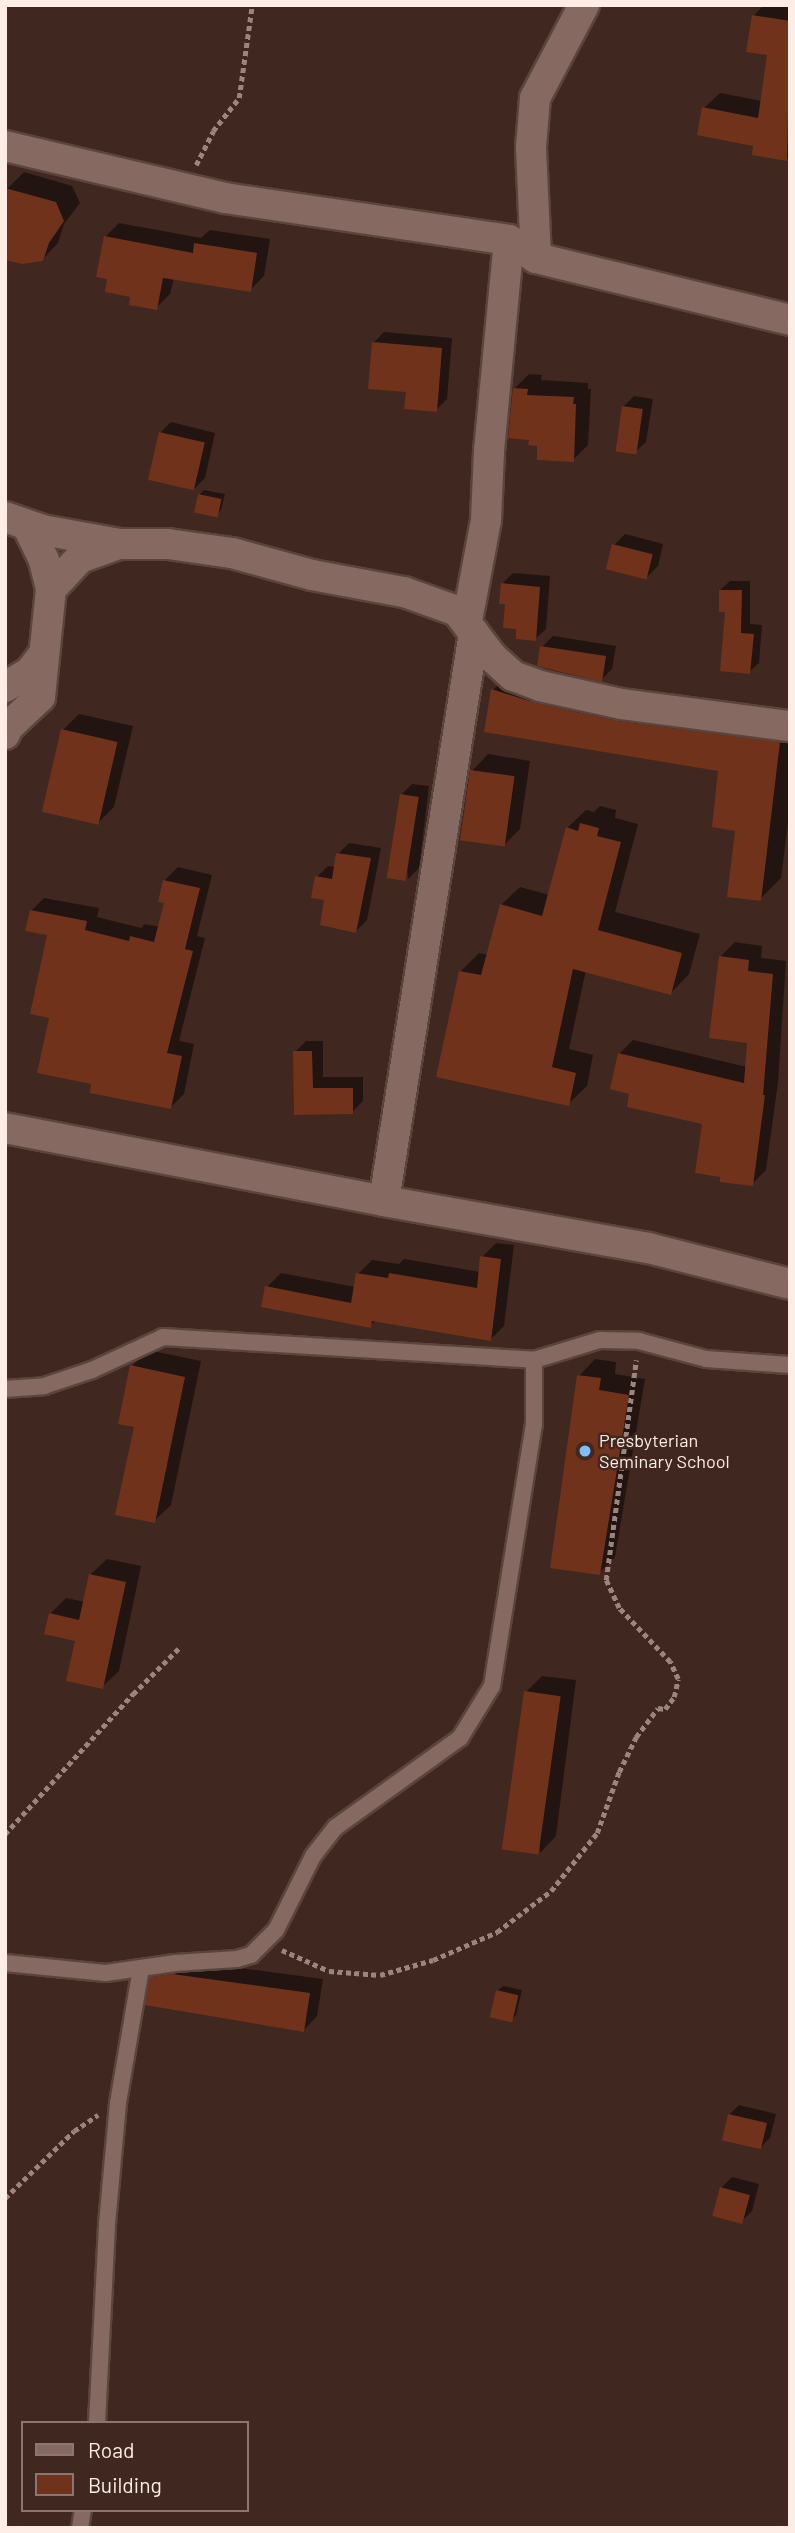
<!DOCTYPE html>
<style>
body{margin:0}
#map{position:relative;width:795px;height:2533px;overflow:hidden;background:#40271f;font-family:Barlow,sans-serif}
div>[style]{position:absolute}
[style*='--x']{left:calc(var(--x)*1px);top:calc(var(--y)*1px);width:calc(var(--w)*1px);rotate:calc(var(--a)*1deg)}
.shadow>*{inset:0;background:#0007}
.building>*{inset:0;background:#71321c;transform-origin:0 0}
.path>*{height:4.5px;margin-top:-2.25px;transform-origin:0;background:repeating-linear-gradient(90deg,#9b867f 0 5px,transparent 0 8.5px)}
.roads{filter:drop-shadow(2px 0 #5a453e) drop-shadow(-2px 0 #5a453e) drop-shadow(0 2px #5a453e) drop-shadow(0 -2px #5a453e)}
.lane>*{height:16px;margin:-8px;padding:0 8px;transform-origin:8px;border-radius:8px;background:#866960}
.street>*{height:30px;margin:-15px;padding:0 15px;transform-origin:15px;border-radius:15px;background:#866960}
.dots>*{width:19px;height:19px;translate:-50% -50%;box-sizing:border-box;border:4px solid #40271f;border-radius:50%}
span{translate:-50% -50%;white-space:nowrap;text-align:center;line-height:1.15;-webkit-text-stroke:5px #40271f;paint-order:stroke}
.poi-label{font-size:18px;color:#feede7}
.left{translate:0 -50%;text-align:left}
.frame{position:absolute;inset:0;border:7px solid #feede7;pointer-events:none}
.legend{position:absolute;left:21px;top:2421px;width:228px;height:91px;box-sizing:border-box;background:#40271f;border:2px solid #8c766f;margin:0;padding:9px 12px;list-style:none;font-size:21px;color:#feede7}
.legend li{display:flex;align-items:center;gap:14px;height:35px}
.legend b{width:35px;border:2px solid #8c766f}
</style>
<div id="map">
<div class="shadow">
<div style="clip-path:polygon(764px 5px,790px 5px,790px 156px,787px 159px,755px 144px,704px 108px,720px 93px,762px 101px,769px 54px,753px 16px)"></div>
<div style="clip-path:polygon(24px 172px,72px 186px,80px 203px,64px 224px,58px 243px,42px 260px,7px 189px)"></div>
<div style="clip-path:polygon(119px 223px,201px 238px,210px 230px,270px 239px,264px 276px,250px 290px,174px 278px,170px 294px,156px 308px,132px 295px,105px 237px)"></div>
<div style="clip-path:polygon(384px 332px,452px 338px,447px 399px,436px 410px,408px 390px,373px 343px)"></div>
<div style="clip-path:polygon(529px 374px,542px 375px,541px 380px,588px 383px,588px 389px,591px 389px,588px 445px,573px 460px,539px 444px,514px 389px)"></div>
<div style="clip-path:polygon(634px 396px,653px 399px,646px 442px,635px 452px,623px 407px)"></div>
<div style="clip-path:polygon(171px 422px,215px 433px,205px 478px,194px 489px,160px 433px)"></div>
<div style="clip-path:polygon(204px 490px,225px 494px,221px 510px,216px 515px,199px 495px)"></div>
<div style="clip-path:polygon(625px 534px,663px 544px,658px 566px,647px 577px,614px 545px)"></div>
<div style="clip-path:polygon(513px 573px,550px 576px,546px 629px,535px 639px,518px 628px,507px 602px,502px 584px)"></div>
<div style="clip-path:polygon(730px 581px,750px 581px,750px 624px,762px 625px,759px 663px,749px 672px,720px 590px)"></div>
<div style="clip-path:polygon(553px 636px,616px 646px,612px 669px,601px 680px,542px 647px)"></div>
<div style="clip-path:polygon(514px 669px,790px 720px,790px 807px,781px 878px,760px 899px,720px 770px,493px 690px)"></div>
<div style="clip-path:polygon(79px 714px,133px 726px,114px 807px,98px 823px,63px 730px)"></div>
<div style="clip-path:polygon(488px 754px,530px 761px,520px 829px,504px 845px,472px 771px)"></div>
<div style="clip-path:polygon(412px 784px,429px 786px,419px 868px,408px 879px,401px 795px)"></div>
<div style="clip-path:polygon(600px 806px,616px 810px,615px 818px,638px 824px,615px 912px,700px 934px,689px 974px,671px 993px,586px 970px,569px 1049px,593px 1055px,587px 1086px,568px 1104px,460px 972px,479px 953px,488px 955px,501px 905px,520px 887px,550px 895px,567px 828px,586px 810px,594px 812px)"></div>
<div style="clip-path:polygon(349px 843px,381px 848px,367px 920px,356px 931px,326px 899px,317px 877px,328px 866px,336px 867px,338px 854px)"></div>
<div style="clip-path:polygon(178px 867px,212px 875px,197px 936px,205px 938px,179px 1041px,194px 1044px,184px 1094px,171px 1107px,93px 1082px,51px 1016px,49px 934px,31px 911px,44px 898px,99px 908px,97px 917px,141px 928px,145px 924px,160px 927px,166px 902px,165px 880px)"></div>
<div style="clip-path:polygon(735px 942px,762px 946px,761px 958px,786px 961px,778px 1082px,766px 1170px,752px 1184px,704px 1122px,632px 1093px,619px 1054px,633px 1040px,747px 1067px,749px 1041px,721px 956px)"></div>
<div style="clip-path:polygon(306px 1041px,323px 1041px,323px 1077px,363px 1077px,363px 1101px,352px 1112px,296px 1113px,295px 1052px)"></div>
<div style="clip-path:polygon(496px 1243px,514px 1245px,504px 1326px,490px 1340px,376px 1320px,370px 1326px,267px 1287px,281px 1273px,355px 1287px,358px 1274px,372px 1260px,399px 1264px,404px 1259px,480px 1272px,482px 1257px)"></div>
<div style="clip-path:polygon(148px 1350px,201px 1361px,171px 1505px,154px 1521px,136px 1425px,132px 1366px)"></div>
<div style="clip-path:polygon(595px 1359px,616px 1362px,615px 1374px,645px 1379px,615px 1557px,599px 1573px,579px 1376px)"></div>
<div style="clip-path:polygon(107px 1559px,141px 1566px,119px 1671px,102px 1687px,77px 1639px,50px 1614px,66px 1598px,85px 1602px,90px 1575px)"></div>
<div style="clip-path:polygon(542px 1676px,576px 1680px,556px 1836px,540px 1853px,526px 1692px)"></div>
<div style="clip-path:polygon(187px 1961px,323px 1979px,317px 2016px,304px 2030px,152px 1978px,166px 1964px)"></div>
<div style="clip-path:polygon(503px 1986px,522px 1990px,516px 2015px,511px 2020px,497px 1991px)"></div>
<div style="clip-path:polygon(739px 2105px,776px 2114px,770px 2138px,760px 2148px,729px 2115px)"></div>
<div style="clip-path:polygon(732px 2177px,759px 2184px,752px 2211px,741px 2222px,721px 2188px)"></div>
</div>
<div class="building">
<div style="clip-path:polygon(752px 15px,790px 21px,787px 161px,752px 155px,753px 146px,697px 135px,702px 107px,758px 118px,767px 55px,746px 52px)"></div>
<div style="clip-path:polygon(5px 188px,56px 202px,64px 221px,49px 243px,43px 261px,22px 264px,5px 260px)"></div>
<div style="clip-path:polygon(104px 236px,193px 253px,194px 243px,257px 253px,251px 292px,163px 278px,157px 310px,129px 305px,130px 297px,105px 292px,107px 279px,96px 277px)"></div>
<div style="clip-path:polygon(372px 342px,442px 348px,437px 412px,404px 409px,406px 392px,368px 389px)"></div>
<div style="clip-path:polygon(513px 388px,528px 389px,527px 395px,574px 397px,573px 404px,576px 404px,574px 462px,537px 460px,537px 446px,528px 445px,529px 440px,508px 438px)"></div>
<div style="left:622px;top:406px;width:21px;height:46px;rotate:8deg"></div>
<div style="left:159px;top:432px;width:47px;height:49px;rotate:13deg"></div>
<div style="left:198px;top:494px;width:24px;height:19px;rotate:12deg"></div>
<div style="left:612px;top:544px;width:42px;height:26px;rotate:14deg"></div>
<div style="clip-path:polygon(501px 583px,540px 587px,536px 641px,516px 639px,516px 629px,503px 628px,505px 604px,499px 604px)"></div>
<div style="clip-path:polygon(719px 590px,742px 590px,741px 633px,754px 634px,750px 674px,720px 671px,725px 612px,719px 612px)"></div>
<div style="clip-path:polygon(540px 646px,606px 656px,602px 682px,537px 666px)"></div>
<div style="clip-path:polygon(491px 689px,536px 703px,618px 721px,780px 742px,761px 901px,727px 897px,735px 831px,712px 827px,718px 771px,484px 732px)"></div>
<div style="left:61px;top:729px;width:58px;height:85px;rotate:13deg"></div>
<div style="left:470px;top:770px;width:45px;height:71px;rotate:8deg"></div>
<div style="left:400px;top:794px;width:19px;height:85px;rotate:9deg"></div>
<div style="clip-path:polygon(580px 823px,599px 828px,597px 836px,621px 842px,598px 930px,682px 953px,671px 995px,573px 969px,552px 1067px,576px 1073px,569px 1106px,436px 1077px,459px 971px,481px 975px,500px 904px,542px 916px,566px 827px,578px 831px)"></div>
<div style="clip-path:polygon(336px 853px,371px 858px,356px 933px,320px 925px,324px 900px,311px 898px,315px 876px,332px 879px)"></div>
<div style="clip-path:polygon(163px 880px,200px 888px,185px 949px,193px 951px,167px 1053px,182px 1056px,171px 1109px,90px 1093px,91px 1084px,37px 1073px,49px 1018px,30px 1014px,47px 935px,25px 931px,30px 910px,87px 921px,85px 930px,129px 941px,130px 936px,154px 942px,164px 903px,158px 902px)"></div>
<div style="clip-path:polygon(719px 956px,749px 960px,748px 971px,773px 974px,763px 1095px,765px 1095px,753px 1186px,720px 1182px,720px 1177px,695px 1173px,702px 1124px,627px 1107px,629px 1094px,610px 1089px,618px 1053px,744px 1083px,747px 1043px,709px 1038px)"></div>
<div style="clip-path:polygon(293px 1051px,312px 1051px,313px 1088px,353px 1088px,353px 1114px,294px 1115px)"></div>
<div style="clip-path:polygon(480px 1256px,501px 1259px,491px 1341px,372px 1321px,371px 1328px,261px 1307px,265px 1286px,351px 1303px,356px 1273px,388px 1278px,389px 1273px,477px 1288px)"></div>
<div style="clip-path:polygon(130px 1365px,185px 1377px,155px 1523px,115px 1515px,134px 1427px,118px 1424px)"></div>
<div style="clip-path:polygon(577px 1375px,601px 1378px,599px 1390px,629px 1395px,600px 1575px,550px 1568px)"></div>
<div style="clip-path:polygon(89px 1574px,126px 1582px,103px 1689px,66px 1681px,75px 1641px,44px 1634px,49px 1613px,79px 1620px)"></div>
<div style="left:524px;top:1691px;width:37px;height:160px;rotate:8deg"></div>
<div style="clip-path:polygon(172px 1974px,310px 1993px,304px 2032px,145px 2005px,150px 1977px)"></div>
<div style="left:496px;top:1990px;width:23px;height:28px;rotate:13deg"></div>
<div style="left:728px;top:2114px;width:40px;height:27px;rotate:13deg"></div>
<div style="left:720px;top:2187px;width:31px;height:30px;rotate:15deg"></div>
</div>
<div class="path">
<div style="--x:196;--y:165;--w:38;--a:-63"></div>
<div style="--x:213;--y:131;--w:42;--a:-51.8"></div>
<div style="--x:239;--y:98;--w:94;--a:-82"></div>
<div style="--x:5;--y:1834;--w:190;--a:-47.6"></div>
<div style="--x:133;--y:1694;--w:66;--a:-45"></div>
<div style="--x:282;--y:1950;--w:51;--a:24.1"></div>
<div style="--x:329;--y:1971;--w:51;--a:4.5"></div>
<div style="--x:380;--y:1975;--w:55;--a:-15.8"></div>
<div style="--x:433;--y:1960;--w:70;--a:-23.6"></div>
<div style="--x:497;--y:1932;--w:68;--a:-37.2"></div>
<div style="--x:551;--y:1891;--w:74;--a:-51.6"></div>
<div style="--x:597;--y:1833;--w:65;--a:-70.2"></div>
<div style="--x:619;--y:1772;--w:39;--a:-64"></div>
<div style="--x:636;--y:1737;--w:36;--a:-53"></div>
<div style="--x:658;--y:1708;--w:7;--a:8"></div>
<div style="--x:665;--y:1709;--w:15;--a:-53"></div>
<div style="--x:674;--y:1697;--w:18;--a:-77"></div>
<div style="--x:678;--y:1679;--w:19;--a:-115"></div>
<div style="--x:670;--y:1662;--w:74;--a:-133.4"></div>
<div style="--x:619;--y:1608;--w:31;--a:-115"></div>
<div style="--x:606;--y:1580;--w:222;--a:-82.2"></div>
<div style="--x:5;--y:2198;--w:96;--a:-44.2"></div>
<div style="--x:74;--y:2131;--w:29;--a:-34"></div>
</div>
<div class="roads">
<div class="lane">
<div style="--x:5;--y:1389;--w:39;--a:-4"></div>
<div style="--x:44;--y:1386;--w:51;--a:-18.4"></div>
<div style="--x:92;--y:1370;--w:78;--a:-24.9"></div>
<div style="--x:163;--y:1337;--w:372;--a:3.5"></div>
<div style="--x:5;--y:1963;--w:101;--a:5.7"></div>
<div style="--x:106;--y:1973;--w:70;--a:-8.2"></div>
<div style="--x:175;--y:1963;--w:62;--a:-3.7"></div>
<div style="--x:237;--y:1959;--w:15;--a:-16"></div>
<div style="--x:251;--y:1955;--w:35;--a:-45"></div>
<div style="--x:276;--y:1930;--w:83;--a:-63.4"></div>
<div style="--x:313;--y:1856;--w:37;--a:-52"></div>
<div style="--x:336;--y:1827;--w:153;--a:-35.7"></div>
<div style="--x:460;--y:1738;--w:61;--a:-58.4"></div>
<div style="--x:492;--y:1686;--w:265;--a:-80.9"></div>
<div style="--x:534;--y:1424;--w:64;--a:-90"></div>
<div style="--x:534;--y:1360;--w:69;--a:-16.9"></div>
<div style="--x:600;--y:1340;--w:39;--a:1"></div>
<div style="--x:639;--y:1341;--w:69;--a:15"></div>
<div style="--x:706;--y:1359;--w:84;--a:4.1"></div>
<div style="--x:97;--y:2423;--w:199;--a:-87.1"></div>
<div style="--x:107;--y:2224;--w:121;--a:-84.8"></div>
<div style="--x:118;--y:2103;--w:137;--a:-80.3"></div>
<div style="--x:80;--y:2528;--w:18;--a:-81"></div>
</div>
<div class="street">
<div style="--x:5;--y:146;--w:226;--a:13.3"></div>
<div style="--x:225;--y:198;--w:287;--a:8.4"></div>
<div style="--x:509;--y:240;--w:32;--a:34"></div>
<div style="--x:536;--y:258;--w:261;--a:13.7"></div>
<div style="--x:536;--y:258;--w:111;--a:-92.6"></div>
<div style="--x:531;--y:147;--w:49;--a:-85.3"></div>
<div style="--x:535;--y:98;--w:105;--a:-62.2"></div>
<div style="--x:5;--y:517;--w:39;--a:19"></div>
<div style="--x:42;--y:530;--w:79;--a:10.2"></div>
<div style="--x:120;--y:544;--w:48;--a:0"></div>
<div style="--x:168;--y:544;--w:65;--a:8"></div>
<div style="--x:232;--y:553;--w:83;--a:15.4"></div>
<div style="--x:312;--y:575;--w:94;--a:10.5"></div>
<div style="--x:404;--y:592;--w:56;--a:19.7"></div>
<div style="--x:457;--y:611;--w:58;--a:52.7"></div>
<div style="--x:492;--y:657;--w:28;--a:42"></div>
<div style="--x:513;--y:676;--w:29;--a:20"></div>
<div style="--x:540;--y:686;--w:84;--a:12.4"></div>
<div style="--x:622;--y:704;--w:169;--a:7.5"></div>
<div style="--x:51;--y:589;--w:42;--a:-46.9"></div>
<div style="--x:80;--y:558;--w:37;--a:-20"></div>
<div style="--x:467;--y:621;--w:103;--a:-79.3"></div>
<div style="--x:486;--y:520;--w:69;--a:-87.5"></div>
<div style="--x:489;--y:451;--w:212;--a:-84.6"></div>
<div style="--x:5;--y:687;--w:29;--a:-31"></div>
<div style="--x:30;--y:672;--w:21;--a:-53"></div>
<div style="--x:5;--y:734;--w:8;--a:-67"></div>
<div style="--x:8;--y:727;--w:44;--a:-43.2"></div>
<div style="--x:40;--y:697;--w:109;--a:-84.2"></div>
<div style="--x:51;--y:589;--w:30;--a:-104"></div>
<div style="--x:44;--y:560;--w:39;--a:-116"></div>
<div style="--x:5;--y:1128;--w:386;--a:10.9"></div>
<div style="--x:384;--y:1201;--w:268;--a:10.1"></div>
<div style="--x:648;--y:1248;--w:146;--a:14.2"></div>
<div style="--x:384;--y:1201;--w:575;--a:-81"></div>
</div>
</div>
<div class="dots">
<div style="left:585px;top:1451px;background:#7fbdfa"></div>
</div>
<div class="poi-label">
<span class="left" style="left:599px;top:1451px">Presbyterian<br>Seminary School</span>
</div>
<div class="frame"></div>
<ul class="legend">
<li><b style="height:9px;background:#866960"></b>Road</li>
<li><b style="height:19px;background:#71321c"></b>Building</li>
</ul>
</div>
